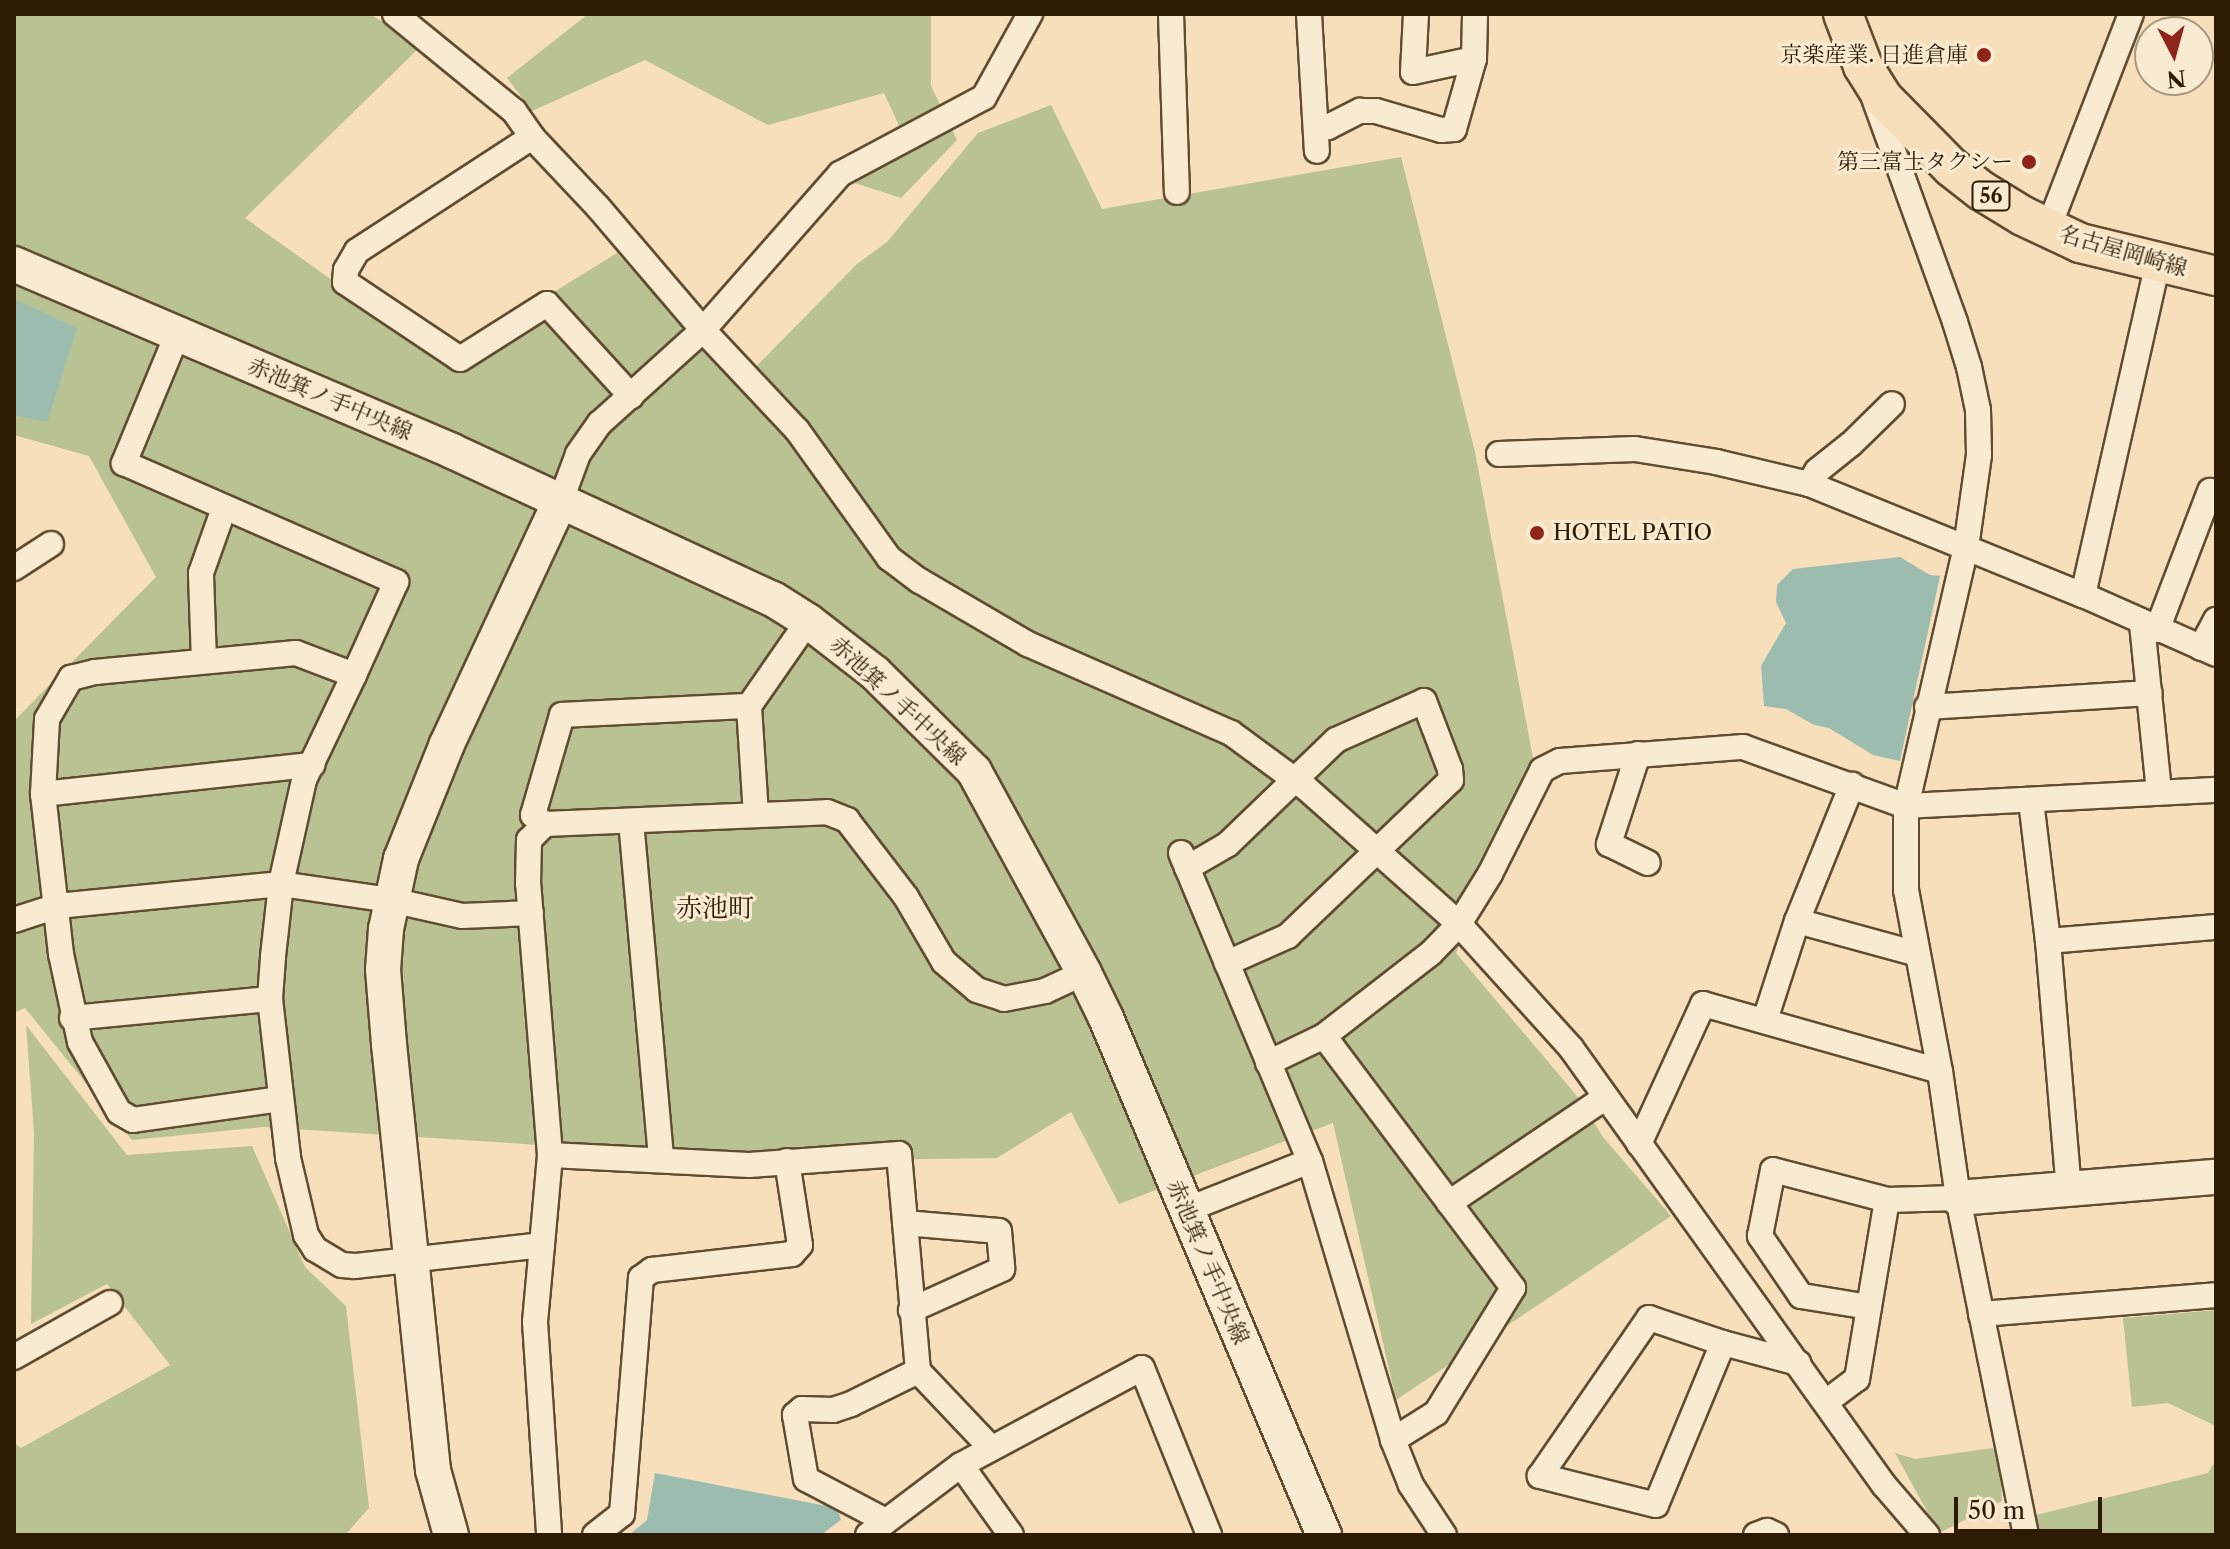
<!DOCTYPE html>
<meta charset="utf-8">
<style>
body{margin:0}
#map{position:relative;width:2230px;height:1549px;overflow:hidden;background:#f6dfba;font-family:"Libre Caslon Text","Noto Serif JP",serif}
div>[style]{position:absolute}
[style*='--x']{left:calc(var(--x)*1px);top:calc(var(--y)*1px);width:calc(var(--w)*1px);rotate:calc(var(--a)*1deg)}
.green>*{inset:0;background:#b9c292}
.water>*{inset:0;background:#9dbcb0}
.roads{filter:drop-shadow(2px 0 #604c31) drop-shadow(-2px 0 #604c31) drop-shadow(0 2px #604c31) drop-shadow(0 -2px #604c31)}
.street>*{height:24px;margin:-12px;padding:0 12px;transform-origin:12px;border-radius:12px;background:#f9ead2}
.secondary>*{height:34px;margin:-17px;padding:0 17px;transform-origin:17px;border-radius:17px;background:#f9ead2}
.primary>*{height:38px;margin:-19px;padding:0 19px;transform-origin:19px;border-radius:19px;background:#f6dfba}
.dots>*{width:22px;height:22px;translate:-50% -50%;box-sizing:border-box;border:4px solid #f9ead2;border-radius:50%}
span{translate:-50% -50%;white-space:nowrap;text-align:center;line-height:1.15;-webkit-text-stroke:6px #f9ead2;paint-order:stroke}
.shield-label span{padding:2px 6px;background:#f9ead2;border:2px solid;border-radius:6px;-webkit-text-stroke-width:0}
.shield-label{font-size:20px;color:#2e1b03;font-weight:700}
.poi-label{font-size:22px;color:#2e1b03}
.right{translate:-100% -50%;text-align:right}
.left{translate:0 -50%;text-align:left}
.street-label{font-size:22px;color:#2e1b03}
.quarter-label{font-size:26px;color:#2e1b03}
.frame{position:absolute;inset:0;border:16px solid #2e1b03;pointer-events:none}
.north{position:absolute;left:2134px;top:16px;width:80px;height:80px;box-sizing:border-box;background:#f9ead2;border:2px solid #a8977f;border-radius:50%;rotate:174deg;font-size:22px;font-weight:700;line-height:32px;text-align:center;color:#2e1b03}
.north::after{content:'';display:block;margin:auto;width:28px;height:36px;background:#8f2418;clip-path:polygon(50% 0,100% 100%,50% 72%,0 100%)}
.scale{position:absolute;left:1954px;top:1497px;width:148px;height:36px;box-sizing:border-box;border:4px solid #2e1b03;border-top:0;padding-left:10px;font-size:24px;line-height:28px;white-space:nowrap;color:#2e1b03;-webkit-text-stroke:6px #f9ead2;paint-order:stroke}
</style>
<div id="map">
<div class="green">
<div style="clip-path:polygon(14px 14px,370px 14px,421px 46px,245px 218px,336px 283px,452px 355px,617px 253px,737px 386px,857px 264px,887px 242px,978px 133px,1051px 105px,1102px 209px,1401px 157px,1475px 452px,1534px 763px,1456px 953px,1577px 1096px,1603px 1137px,1671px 1216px,1396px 1400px,1333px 1123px,1119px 1204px,1071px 1112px,997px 1158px,787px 1161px,263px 1127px,132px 1140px,25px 1008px,14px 1013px,14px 721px,156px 577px,89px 456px,14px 435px)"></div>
<div style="clip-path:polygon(588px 14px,931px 14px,931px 86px,957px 140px,901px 198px,855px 183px,907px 143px,884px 93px,768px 125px,645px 60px,532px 111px,507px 78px)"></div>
<div style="clip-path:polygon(26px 1025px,127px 1155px,252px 1146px,305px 1267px,346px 1306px,369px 1508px,345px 1535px,14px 1535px,14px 1443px,21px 1448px,170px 1365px,107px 1284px,31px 1324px,34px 1132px)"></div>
<div style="clip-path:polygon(2216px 1310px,2216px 1426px,2168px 1403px,2132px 1407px,2123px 1318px)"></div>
<div style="clip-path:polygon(1993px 1448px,2000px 1459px,2002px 1501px,1939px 1533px,1895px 1453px,1915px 1459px)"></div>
<div style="clip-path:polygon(2216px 1460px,2216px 1535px,2034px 1535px,2031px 1518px,2036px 1515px,2208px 1473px)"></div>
</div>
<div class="water">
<div style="clip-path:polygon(14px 299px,77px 328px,47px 422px,14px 415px)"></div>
<div style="clip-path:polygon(1900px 557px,1930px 575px,1940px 576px,1900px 761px,1873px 755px,1829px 728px,1814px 725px,1786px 709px,1764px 706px,1761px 666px,1786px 623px,1776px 602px,1777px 585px,1793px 569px)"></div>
<div style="clip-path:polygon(655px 1473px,837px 1508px,841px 1520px,821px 1535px,629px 1535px,647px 1520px)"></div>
</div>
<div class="roads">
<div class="street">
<div style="--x:395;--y:14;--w:154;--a:39.2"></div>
<div style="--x:514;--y:111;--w:32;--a:55"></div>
<div style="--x:532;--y:137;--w:96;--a:46.7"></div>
<div style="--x:598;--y:207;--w:162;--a:49.5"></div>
<div style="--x:703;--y:330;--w:137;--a:46.8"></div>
<div style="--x:797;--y:430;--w:158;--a:54.3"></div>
<div style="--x:889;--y:558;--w:39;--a:37"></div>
<div style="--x:920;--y:581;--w:125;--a:30.3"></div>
<div style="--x:1028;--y:644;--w:222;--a:23.7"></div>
<div style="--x:1231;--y:733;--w:93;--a:36.3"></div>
<div style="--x:1306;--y:788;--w:205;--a:41.6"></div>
<div style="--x:1459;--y:924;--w:167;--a:47.9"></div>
<div style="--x:1571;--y:1048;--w:538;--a:54.39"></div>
<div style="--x:1884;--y:1485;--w:66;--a:49.3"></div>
<div style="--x:1171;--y:14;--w:178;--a:88.1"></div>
<div style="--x:1309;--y:14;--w:137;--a:86.7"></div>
<div style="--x:1416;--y:14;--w:58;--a:93"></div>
<div style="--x:1413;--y:72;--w:62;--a:-12"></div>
<div style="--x:1474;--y:59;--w:45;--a:-88.7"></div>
<div style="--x:1874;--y:98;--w:238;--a:70.1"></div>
<div style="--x:1955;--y:322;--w:47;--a:72.7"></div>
<div style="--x:1969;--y:367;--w:44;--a:78.2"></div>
<div style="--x:1978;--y:410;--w:45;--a:88.7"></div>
<div style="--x:1979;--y:455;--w:93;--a:98"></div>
<div style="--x:1966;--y:547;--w:266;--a:103"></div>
<div style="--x:1906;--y:806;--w:84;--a:90"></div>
<div style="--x:1906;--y:890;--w:184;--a:79.4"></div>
<div style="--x:1940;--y:1071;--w:128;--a:81.9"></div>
<div style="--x:1958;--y:1198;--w:344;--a:78.6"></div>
<div style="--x:1316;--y:128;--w:12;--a:-5"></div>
<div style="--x:1328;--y:127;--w:36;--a:-27"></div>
<div style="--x:1360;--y:111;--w:16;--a:0"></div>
<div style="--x:1376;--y:111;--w:68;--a:16.3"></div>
<div style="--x:1441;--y:130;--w:13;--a:-4"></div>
<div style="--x:1454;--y:129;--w:73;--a:-74.1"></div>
<div style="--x:532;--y:137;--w:209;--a:146.9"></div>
<div style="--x:357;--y:251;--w:22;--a:120"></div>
<div style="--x:346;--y:270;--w:12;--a:95"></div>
<div style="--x:345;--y:282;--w:138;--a:33.8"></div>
<div style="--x:460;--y:359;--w:103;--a:-32.3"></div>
<div style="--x:547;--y:304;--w:125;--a:47.6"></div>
<div style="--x:2048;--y:229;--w:230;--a:-68.9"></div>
<div style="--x:177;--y:335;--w:139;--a:112.5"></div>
<div style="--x:124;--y:463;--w:297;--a:23.6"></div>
<div style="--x:396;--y:582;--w:102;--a:114.3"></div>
<div style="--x:1499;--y:454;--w:136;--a:-2.1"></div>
<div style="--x:1635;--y:449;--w:82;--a:9.1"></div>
<div style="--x:1716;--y:462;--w:96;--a:13.3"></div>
<div style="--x:1809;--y:484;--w:296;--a:22.1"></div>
<div style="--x:2083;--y:595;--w:145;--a:23.9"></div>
<div style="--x:1809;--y:484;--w:15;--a:-58"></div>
<div style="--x:1817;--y:471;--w:43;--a:-38.5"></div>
<div style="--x:1851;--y:444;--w:57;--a:-44.3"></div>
<div style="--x:561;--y:500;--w:49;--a:-69.7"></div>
<div style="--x:578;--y:454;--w:38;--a:-55"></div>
<div style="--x:600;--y:423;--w:139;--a:-42.1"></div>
<div style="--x:703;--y:330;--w:208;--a:-48.7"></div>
<div style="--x:840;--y:174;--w:163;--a:-28.1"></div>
<div style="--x:984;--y:97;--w:95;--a:-61"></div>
<div style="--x:14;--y:568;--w:44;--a:-33"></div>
<div style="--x:2083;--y:595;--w:340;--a:-77.3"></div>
<div style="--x:2142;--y:624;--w:169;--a:84.2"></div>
<div style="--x:2157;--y:630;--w:149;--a:-69.1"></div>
<div style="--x:2201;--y:648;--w:32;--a:-62"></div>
<div style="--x:204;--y:661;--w:88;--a:-92"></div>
<div style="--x:201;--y:573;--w:69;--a:-70.5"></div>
<div style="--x:1927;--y:707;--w:223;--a:-3.6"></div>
<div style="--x:1638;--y:754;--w:95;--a:107.9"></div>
<div style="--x:1609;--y:844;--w:43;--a:26"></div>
<div style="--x:43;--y:794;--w:271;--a:-6.2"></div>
<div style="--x:2031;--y:801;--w:141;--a:83.1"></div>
<div style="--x:2048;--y:941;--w:250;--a:85.2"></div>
<div style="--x:756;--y:815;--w:109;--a:-93.7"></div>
<div style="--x:749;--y:706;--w:103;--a:-55.2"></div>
<div style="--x:631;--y:821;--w:339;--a:84.9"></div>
<div style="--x:545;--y:824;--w:15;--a:-143"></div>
<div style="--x:533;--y:815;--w:104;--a:-73.8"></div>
<div style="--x:562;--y:715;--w:187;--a:-2.8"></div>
<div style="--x:1181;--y:853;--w:334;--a:67.3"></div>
<div style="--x:1187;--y:868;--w:48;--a:-30.3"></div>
<div style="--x:1228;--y:844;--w:150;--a:-43.9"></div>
<div style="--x:1336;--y:740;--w:96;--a:-23.9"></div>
<div style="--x:1424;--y:701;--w:73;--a:69.1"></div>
<div style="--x:1450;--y:769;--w:11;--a:85"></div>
<div style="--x:1451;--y:780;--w:226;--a:136.3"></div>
<div style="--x:1288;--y:936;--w:67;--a:156.1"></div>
<div style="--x:14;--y:920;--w:45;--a:-18"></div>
<div style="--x:57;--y:906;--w:225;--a:-5.6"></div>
<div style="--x:281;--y:884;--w:111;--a:8.3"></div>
<div style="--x:391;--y:900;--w:73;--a:12.7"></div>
<div style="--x:462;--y:916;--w:69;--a:-2.5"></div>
<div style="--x:1797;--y:921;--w:125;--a:15.3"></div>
<div style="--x:2048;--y:941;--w:169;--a:-4.8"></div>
<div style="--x:72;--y:1018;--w:199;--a:-5.5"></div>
<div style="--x:1765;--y:1020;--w:104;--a:-72.1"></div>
<div style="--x:1797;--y:921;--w:147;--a:-68"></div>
<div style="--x:1324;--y:1036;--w:315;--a:53.1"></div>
<div style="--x:1513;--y:1288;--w:147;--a:121.6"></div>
<div style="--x:1436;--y:1413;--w:51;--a:147.9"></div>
<div style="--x:1268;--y:1063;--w:62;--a:-25.7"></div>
<div style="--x:1324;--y:1036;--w:135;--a:-37.8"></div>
<div style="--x:1431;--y:953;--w:40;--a:-46"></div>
<div style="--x:1459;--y:924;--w:59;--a:-58.2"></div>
<div style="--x:1490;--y:874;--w:116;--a:-63.4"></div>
<div style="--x:1542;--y:770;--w:20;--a:-27"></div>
<div style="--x:1560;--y:761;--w:184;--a:-4.4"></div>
<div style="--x:1743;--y:747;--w:173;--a:19.9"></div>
<div style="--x:1906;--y:806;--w:310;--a:-3"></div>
<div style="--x:280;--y:1099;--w:148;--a:171.9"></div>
<div style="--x:133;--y:1120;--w:16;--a:-150"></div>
<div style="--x:119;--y:1112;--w:80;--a:-119.1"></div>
<div style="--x:80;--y:1042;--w:90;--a:-102.2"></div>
<div style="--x:61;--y:954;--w:161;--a:-96.4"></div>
<div style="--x:43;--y:794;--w:75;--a:-86.9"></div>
<div style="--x:47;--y:719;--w:48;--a:-59.7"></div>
<div style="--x:71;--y:678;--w:25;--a:-14"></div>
<div style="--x:95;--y:672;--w:202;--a:-5.4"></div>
<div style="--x:296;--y:653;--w:62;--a:20.8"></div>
<div style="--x:354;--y:675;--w:116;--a:115.5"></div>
<div style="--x:304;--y:780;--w:107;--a:102.5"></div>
<div style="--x:281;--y:884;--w:73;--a:96.3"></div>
<div style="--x:273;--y:957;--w:42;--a:94.1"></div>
<div style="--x:270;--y:999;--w:160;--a:83.5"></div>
<div style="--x:288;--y:1158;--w:79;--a:76.8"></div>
<div style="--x:306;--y:1235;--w:17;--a:57"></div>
<div style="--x:315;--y:1249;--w:31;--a:31"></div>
<div style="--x:342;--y:1265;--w:13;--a:4"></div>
<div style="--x:355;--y:1266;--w:188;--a:-6.4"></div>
<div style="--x:542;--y:1245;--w:90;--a:-84.9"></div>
<div style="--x:1639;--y:1144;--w:154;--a:-65.4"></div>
<div style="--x:1703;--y:1004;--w:246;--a:15.8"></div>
<div style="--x:1449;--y:1203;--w:189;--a:-34"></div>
<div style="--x:1186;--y:1210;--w:133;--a:-21.6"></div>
<div style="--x:1310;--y:1161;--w:291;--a:73.4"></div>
<div style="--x:1393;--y:1440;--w:48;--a:68.2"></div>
<div style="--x:1411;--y:1485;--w:60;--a:56.6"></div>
<div style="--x:905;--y:1223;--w:94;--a:4.9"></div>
<div style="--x:999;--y:1231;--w:38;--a:85"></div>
<div style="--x:1002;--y:1269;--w:100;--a:155.7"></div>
<div style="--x:542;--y:1245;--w:77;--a:95.2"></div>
<div style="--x:535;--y:1322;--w:213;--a:86.2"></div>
<div style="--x:1869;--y:1307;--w:69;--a:-170.8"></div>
<div style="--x:1801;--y:1296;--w:73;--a:-124.3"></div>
<div style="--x:1760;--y:1236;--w:67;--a:-78.9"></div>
<div style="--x:1773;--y:1170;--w:118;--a:14.7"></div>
<div style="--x:1887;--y:1200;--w:71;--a:-1.6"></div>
<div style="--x:1981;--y:1314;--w:236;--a:-4.6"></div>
<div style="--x:1723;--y:1343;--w:175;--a:112.5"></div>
<div style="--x:1656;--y:1505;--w:120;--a:-166"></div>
<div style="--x:1540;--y:1476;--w:192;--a:-55.4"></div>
<div style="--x:1649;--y:1318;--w:78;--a:18.7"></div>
<div style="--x:1723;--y:1343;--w:78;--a:14.9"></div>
<div style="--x:14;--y:1357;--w:110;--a:-29.4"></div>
<div style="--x:1826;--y:1402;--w:39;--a:-37"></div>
<div style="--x:1857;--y:1379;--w:181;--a:-80.5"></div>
<div style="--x:991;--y:1448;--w:106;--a:-133.5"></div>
<div style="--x:918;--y:1371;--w:218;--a:-95"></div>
<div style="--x:899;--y:1154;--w:150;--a:175.8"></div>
<div style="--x:749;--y:1165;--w:199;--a:-177.1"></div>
<div style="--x:550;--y:1155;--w:272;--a:-94.6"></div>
<div style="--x:528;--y:884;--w:44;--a:-88.7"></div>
<div style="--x:529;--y:840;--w:23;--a:-45"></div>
<div style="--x:545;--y:824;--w:282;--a:-2.4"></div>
<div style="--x:827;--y:812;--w:22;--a:22"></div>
<div style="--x:847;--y:820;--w:97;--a:52.5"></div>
<div style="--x:906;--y:897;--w:75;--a:59.7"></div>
<div style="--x:944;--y:962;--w:43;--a:40.3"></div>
<div style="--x:977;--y:990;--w:28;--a:18"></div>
<div style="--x:1004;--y:999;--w:42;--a:-11"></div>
<div style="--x:1045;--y:991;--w:43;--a:-24.8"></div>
<div style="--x:961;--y:1465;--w:86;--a:54.5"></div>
<div style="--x:886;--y:1521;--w:90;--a:-152.3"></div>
<div style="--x:806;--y:1479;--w:65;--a:-99.8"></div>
<div style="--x:795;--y:1415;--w:9;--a:-41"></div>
<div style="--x:802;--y:1409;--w:31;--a:2"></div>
<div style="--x:833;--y:1410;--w:19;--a:-18"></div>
<div style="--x:851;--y:1404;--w:75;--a:-26.2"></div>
<div style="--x:595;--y:1535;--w:34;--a:-38"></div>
<div style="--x:622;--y:1514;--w:237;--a:-85.4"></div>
<div style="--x:641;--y:1278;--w:14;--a:-36"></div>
<div style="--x:652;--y:1270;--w:141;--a:-6.5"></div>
<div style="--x:792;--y:1254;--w:12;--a:-48"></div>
<div style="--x:800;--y:1245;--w:85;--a:-98.8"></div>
<div style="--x:868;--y:1535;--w:116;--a:-37"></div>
<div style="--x:961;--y:1465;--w:205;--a:-28.2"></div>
<div style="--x:1142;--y:1368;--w:180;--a:68.1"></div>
<div style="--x:1756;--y:1535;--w:12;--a:-20"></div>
<div style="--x:1767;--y:1531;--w:10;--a:24"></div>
</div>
<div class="secondary">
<div style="--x:14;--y:264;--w:476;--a:23.1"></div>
<div style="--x:452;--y:451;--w:353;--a:24.8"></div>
<div style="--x:773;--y:599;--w:41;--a:32.2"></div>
<div style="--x:808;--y:621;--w:85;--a:37.8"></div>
<div style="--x:875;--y:673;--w:139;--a:44.7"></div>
<div style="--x:974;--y:771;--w:230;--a:61.4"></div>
<div style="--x:1084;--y:973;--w:50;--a:63.9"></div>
<div style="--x:1106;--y:1018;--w:561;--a:67.14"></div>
<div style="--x:1958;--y:1198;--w:259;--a:-4.7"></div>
<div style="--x:451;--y:1535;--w:67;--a:-105.5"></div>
<div style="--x:433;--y:1470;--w:428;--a:-95.9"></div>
<div style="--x:389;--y:1044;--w:74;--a:-94.6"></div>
<div style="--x:383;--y:970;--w:41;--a:-85.8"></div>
<div style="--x:386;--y:929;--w:72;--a:-77.9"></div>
<div style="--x:401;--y:859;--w:124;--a:-68.2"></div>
<div style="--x:447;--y:744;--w:269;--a:-65"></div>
</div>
<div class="primary">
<div style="--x:1843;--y:14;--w:56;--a:69"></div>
<div style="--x:1863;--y:66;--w:36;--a:58"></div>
<div style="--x:1882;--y:97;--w:98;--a:45.4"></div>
<div style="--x:1951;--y:167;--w:39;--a:38"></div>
<div style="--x:1982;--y:191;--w:48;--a:31.4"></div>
<div style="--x:2023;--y:216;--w:63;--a:25.3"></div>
<div style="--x:2080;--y:243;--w:140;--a:13.6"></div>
</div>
</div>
<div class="dots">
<div style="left:1984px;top:55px;background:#8f2418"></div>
<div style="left:2029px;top:162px;background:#8f2418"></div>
<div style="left:1537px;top:533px;background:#8f2418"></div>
</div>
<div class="shield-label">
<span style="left:1991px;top:196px">56</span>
</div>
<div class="poi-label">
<span class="right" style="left:1968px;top:55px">京楽産業. 日進倉庫</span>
<span class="right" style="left:2013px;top:162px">第三富士タクシー</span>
<span class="left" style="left:1553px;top:533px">HOTEL PATIO</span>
</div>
<div class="street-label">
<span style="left:2123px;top:251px;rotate:16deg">名古屋岡崎線</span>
<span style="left:330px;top:399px;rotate:23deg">赤池箕ノ手中央線</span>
<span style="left:898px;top:701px;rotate:43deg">赤池箕ノ手中央線</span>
<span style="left:1208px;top:1262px;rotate:67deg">赤池箕ノ手中央線</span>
</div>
<div class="quarter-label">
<span style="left:715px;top:909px">赤池町</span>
</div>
<div class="frame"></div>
<div class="north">N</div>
<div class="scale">50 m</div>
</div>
